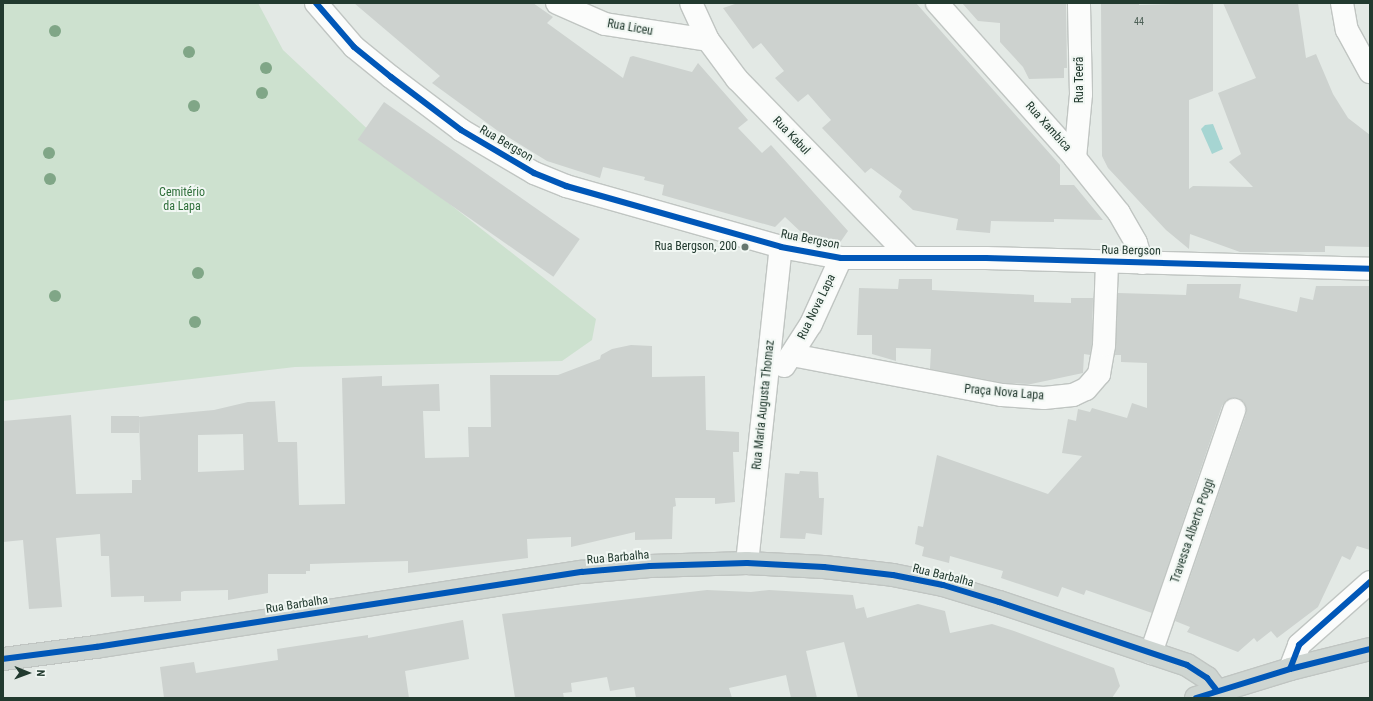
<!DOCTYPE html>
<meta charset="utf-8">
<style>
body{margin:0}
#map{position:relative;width:1373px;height:701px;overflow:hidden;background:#e3e9e5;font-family:"Roboto Condensed",sans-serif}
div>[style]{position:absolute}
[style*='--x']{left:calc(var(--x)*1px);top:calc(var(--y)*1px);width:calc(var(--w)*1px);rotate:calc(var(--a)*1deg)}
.green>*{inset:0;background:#cde1cf}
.water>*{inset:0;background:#a6d5d2}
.building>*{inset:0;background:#cdd2cf;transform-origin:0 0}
.roads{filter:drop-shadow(1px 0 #c0c5c2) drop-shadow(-1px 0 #c0c5c2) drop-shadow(0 1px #c0c5c2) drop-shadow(0 -1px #c0c5c2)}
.minor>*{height:22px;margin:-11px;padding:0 11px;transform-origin:11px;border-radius:11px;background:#fbfcfb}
.major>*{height:22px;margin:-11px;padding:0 11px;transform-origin:11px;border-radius:11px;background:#ced5d1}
.cycleway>*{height:6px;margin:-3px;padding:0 3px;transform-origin:3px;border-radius:3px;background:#0057b8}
.trees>*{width:12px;height:12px;margin:-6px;border-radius:50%;background:#80a687}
.dots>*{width:11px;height:11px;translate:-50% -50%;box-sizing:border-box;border:2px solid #f1f7f3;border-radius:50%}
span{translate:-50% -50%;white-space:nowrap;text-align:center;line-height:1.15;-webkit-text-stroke:4px #f1f7f3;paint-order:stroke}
.number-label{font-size:10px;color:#4d6057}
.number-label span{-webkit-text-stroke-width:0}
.street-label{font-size:12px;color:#223a2f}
.park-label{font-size:12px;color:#2f6f3a}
.poi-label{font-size:12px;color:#223a2f}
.right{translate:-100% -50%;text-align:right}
.frame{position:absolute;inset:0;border:4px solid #223a2f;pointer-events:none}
.north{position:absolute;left:8px;top:653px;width:40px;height:40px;-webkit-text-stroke:3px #f1f7f3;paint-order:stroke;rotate:91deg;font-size:11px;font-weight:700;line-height:16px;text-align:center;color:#223a2f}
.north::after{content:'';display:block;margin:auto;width:14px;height:18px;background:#223a2f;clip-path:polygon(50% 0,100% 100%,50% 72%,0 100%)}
</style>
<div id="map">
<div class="green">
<div style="clip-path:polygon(3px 3px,258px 3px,283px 50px,437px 194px,596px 319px,592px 340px,562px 361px,295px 367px,3px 401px)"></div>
</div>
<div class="water">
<div style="clip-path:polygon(1213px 124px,1223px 149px,1212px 154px,1201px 129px,1205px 125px)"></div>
</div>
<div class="building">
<div style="clip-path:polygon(354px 3px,533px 3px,553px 17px,547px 23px,623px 78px,630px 57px,633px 56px,692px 72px,698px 63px,748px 120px,738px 128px,762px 153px,771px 145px,848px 231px,839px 244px,803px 234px,785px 217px,775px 227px,662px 195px,664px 185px,644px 180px,645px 177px,603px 167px,600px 178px,547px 161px,498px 131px,432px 83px,440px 76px)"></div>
<div style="clip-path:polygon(738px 3px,916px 3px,1060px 165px,1060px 185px,1074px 185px,1103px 220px,1054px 219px,1054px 222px,991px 221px,990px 233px,956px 230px,958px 219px,913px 210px,899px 197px,902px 191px,871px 168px,865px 173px,822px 128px,831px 120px,808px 94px,798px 102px,775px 78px,784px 71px,761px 43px,753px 49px,723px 8px)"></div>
<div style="clip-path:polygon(962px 3px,1066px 3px,1067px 68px,1064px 68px,1064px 78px,1029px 79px,1023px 67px,1000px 42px,1000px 23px,978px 21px)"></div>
<div style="clip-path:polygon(1101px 3px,1139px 3px,1139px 5px,1213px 3px,1213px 91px,1189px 100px,1189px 189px,1193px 186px,1253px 187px,1229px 162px,1241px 154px,1218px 93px,1256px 78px,1223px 3px,1298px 3px,1306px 58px,1316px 54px,1333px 94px,1348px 118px,1370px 135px,1370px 247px,1325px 246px,1325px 252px,1240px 252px,1190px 234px,1189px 249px,1166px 230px,1108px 168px,1102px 156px)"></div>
<div style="left:384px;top:102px;width:239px;height:46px;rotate:35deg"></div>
<div style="clip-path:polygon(899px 279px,932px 279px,932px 290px,1034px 295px,1034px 302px,1071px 303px,1071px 298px,1093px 298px,1092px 344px,1090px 355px,1084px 354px,1083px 373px,1031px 384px,1004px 383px,930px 369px,931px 349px,896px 348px,896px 361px,872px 354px,872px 335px,857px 335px,859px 288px,898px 289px)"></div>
<div style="clip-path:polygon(1187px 284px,1241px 284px,1239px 298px,1297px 312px,1300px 297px,1313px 300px,1316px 286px,1370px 286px,1370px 550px,1357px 546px,1350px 560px,1342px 556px,1318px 607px,1277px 638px,1271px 631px,1257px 642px,1254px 638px,1238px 652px,1187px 632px,1190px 627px,1175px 621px,1246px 414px,1244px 402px,1238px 398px,1226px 400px,1222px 406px,1152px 613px,1086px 590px,1084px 595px,1062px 587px,1058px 597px,1001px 578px,1003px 571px,950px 556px,949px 563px,922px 556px,924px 547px,915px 544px,918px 526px,923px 527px,937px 455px,1048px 494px,1082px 456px,1062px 453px,1068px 419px,1076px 421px,1078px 409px,1090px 412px,1092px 408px,1127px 418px,1132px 403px,1147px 408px,1147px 363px,1121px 362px,1121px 355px,1115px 355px,1118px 293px,1186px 295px)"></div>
<div style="clip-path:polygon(evenodd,631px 345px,652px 346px,652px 377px,705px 376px,706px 430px,739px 432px,739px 452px,733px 452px,735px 502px,715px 504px,715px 498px,675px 498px,676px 506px,673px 507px,672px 539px,635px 540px,635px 532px,571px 547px,571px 537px,527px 539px,528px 558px,408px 573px,408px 561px,310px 564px,310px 571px,306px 571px,306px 574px,268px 574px,268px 593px,228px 600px,228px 590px,184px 591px,181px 592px,181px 601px,144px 602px,144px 596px,111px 597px,109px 556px,101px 556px,100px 534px,56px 538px,62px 607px,29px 609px,23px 540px,3px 542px,3px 421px,71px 415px,76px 494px,132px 493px,132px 480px,141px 480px,139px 417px,214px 410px,248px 402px,275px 401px,278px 442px,297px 442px,299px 505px,345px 504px,342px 378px,382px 376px,382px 386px,439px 384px,440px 411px,423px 411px,425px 458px,469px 457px,468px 427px,491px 427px,490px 375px,558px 375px,600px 359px,601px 355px,612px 349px,631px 345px,243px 434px,244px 470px,198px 472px,198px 435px,243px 434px)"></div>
<div style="left:139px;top:416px;width:17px;height:28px;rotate:90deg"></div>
<div style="clip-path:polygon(800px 471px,818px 472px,819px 498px,824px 498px,822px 535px,806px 533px,805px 539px,780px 538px,785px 473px,799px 474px)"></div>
<div style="clip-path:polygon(707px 590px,751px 592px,769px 590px,853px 595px,856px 609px,864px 607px,867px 618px,918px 604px,945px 611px,950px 633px,992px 624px,1014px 631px,1114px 668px,1120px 686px,1112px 698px,858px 698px,844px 642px,806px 651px,817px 698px,791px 698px,786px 675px,729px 688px,732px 698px,636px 698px,634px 687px,610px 691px,607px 677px,571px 683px,572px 692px,563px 693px,564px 698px,515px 698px,502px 614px)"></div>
<div style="clip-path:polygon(463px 620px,469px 659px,405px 671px,409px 698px,164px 698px,160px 667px,194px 662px,196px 673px,278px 660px,277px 649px,368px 635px,368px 638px)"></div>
</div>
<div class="roads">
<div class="minor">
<div style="--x:316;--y:3;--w:58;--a:49.2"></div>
<div style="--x:354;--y:47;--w:48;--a:39"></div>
<div style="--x:391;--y:77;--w:88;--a:37.1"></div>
<div style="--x:461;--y:130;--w:85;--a:30.5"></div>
<div style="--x:534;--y:173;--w:35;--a:22"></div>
<div style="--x:566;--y:186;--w:223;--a:15.8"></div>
<div style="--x:781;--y:247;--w:61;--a:10.4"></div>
<div style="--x:841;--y:258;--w:145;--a:0"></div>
<div style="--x:986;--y:258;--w:384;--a:1.6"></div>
<div style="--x:557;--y:3;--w:52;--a:23.6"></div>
<div style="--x:605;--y:24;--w:104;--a:8.8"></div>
<div style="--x:691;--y:3;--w:41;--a:65.3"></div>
<div style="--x:708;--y:40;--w:49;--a:53.4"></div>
<div style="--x:737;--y:79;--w:247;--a:45.8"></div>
<div style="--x:937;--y:3;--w:208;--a:48.3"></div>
<div style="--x:1075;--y:158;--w:70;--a:51.3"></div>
<div style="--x:1119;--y:213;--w:34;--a:60"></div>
<div style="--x:1136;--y:243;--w:21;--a:73"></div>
<div style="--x:1342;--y:3;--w:27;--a:80"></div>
<div style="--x:1347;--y:30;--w:48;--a:61.3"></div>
<div style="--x:1075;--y:158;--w:64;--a:-84.6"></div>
<div style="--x:1081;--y:94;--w:91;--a:-91.3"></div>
<div style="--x:792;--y:355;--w:214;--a:10.8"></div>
<div style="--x:1002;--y:395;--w:42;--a:4.1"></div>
<div style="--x:1044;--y:398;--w:29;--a:-6"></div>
<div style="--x:1073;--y:395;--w:14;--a:-25"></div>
<div style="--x:1086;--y:389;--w:20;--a:-49"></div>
<div style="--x:1099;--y:374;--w:29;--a:-80"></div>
<div style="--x:1104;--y:345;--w:83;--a:-87.9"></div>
<div style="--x:784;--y:366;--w:50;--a:-57.3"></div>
<div style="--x:811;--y:324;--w:72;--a:-65.6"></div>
<div style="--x:747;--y:563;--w:318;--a:-83.9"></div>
<div style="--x:1151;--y:653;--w:257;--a:-71.1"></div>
<div style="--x:1290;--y:669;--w:26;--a:-69"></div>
<div style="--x:1299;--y:645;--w:95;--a:-41.6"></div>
</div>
<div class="major">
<div style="--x:3;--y:659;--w:94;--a:-7.4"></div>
<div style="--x:96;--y:647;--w:492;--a:-8.8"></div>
<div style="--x:582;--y:572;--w:68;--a:-5"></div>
<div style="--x:650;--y:566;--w:97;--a:-1.8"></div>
<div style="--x:747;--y:563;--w:77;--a:3"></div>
<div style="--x:824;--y:567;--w:69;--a:6.6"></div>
<div style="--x:893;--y:575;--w:51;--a:11.3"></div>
<div style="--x:943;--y:585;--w:59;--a:16.9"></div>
<div style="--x:999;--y:602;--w:198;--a:18.5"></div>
<div style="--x:1187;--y:665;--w:24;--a:33"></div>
<div style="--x:1207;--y:678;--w:16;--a:52"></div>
<div style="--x:1196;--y:698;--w:98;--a:-17.1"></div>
<div style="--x:1290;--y:669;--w:82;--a:-14"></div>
</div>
</div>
<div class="cycleway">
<div style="--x:316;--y:3;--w:58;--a:49.2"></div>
<div style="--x:354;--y:47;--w:48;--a:39"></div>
<div style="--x:391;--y:77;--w:88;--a:37.1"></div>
<div style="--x:461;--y:130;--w:85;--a:30.5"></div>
<div style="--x:534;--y:173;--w:35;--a:22"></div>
<div style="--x:566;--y:186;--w:223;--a:15.8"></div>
<div style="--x:781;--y:247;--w:61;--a:10.4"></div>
<div style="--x:841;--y:258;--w:145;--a:0"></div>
<div style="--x:986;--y:258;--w:384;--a:1.6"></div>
<div style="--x:3;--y:659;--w:94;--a:-7.4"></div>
<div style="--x:96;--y:647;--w:492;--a:-8.8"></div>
<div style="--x:582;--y:572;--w:68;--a:-5"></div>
<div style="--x:650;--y:566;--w:97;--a:-1.8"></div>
<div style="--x:747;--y:563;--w:77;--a:3"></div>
<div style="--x:824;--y:567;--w:69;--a:6.6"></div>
<div style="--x:893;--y:575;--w:51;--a:11.3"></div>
<div style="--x:943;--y:585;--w:59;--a:16.9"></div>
<div style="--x:999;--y:602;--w:198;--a:18.5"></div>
<div style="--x:1187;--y:665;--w:24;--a:33"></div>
<div style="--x:1207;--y:678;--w:16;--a:52"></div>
<div style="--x:1290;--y:669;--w:26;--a:-69"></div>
<div style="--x:1299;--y:645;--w:95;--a:-41.6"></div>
<div style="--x:1196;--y:698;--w:98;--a:-17.1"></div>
<div style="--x:1290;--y:669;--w:82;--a:-14"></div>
</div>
<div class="trees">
<div style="left:55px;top:31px"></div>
<div style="left:189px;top:52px"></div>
<div style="left:266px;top:68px"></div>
<div style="left:262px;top:93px"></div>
<div style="left:194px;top:106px"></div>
<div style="left:49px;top:153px"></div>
<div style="left:50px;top:179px"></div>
<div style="left:198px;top:273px"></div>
<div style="left:55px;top:296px"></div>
<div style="left:195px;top:322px"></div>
</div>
<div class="dots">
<div style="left:745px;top:247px;background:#66776f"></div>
</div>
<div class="number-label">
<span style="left:1139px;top:22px">44</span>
</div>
<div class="street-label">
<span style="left:630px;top:28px;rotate:10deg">Rua Liceu</span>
<span style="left:1080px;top:80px;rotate:-90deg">Rua Teerã</span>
<span style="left:1048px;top:127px;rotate:48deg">Rua Xambica</span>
<span style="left:791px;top:136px;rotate:46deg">Rua Kabul</span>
<span style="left:506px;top:144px;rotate:30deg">Rua Bergson</span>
<span style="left:810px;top:240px;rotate:11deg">Rua Bergson</span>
<span style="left:1131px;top:251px;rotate:1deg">Rua Bergson</span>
<span style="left:817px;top:307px;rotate:-64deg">Rua Nova Lapa</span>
<span style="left:1004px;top:393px;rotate:5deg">Praça Nova Lapa</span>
<span style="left:764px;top:405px;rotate:-84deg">Rua Maria Augusta Thomaz</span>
<span style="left:1193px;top:531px;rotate:-71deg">Travessa Alberto Poggi</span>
<span style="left:618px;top:558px;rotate:-5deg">Rua Barbalha</span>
<span style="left:943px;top:576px;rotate:14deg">Rua Barbalha</span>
<span style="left:297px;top:605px;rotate:-9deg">Rua Barbalha</span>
</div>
<div class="park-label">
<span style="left:182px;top:200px">Cemitério<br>da Lapa</span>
</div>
<div class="poi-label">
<span class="right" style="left:737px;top:247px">Rua Bergson, 200</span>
</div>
<div class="frame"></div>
<div class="north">N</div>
</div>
